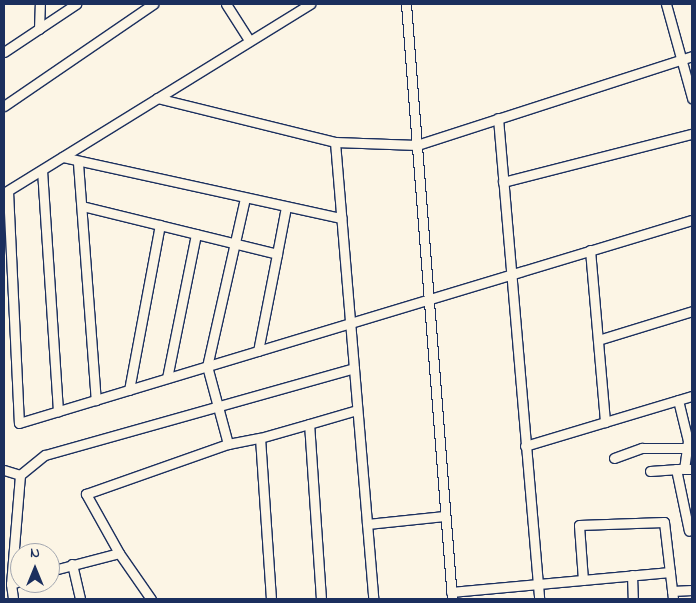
<!DOCTYPE html>
<style>
body{margin:0}
#map{position:relative;width:696px;height:603px;overflow:hidden;background:#fcf5e5;font-family:"Indie Flower",sans-serif}
div>[style]{position:absolute}
[style*='--x']{left:calc(var(--x)*1px);top:calc(var(--y)*1px);width:calc(var(--w)*1px);rotate:calc(var(--a)*1deg)}
.roads{filter:drop-shadow(1px 0 #1b2f5e) drop-shadow(-1px 0 #1b2f5e) drop-shadow(0 1px #1b2f5e) drop-shadow(0 -1px #1b2f5e)}
.street>*{height:9px;margin:-4.5px;padding:0 4.5px;transform-origin:4.5px;border-radius:4.5px;background:#fcf5e5}
span{translate:-50% -50%;white-space:nowrap;text-align:center;line-height:1.15;-webkit-text-stroke:4.5px #fcf5e5;paint-order:stroke}
.frame{position:absolute;inset:0;border:5px solid #1b2f5e;pointer-events:none}
.north{position:absolute;left:10px;top:543px;width:50px;height:50px;box-sizing:border-box;background:#fcf5e5;border:1px solid #a2a6af;border-radius:50%;rotate:0deg;font-size:14px;font-weight:700;line-height:20px;text-align:center;color:#1b2f5e}
.north::after{content:'';display:block;margin:auto;width:18px;height:22px;background:#1b2f5e;clip-path:polygon(50% 0,100% 100%,50% 72%,0 100%)}
</style>
<div id="map">
<div class="roads">
<div class="street">
<div style="--x:226;--y:4;--w:43;--a:57.4"></div>
<div style="--x:406;--y:4;--w:597;--a:85.58"></div>
<div style="--x:666;--y:4;--w:98;--a:74.5"></div>
<div style="--x:39;--y:29;--w:25;--a:-88"></div>
<div style="--x:4;--y:52;--w:87;--a:-33.7"></div>
<div style="--x:157;--y:98;--w:183;--a:13.9"></div>
<div style="--x:335;--y:142;--w:82;--a:2.1"></div>
<div style="--x:417;--y:145;--w:289;--a:-17.9"></div>
<div style="--x:4;--y:106;--w:181;--a:-34.4"></div>
<div style="--x:498;--y:118;--w:483;--a:85.1"></div>
<div style="--x:335;--y:142;--w:459;--a:85.2"></div>
<div style="--x:63;--y:157;--w:285;--a:12.4"></div>
<div style="--x:78;--y:163;--w:238;--a:85.7"></div>
<div style="--x:42;--y:170;--w:242;--a:86.2"></div>
<div style="--x:503;--y:182;--w:195;--a:-14.3"></div>
<div style="--x:8;--y:191;--w:232;--a:87.3"></div>
<div style="--x:19;--y:423;--w:703;--a:-16.79"></div>
<div style="--x:4;--y:193;--w:360;--a:-31.7"></div>
<div style="--x:245;--y:198;--w:172;--a:102.7"></div>
<div style="--x:207;--y:366;--w:81;--a:74.9"></div>
<div style="--x:228;--y:444;--w:33;--a:-11"></div>
<div style="--x:82;--y:206;--w:201;--a:13.8"></div>
<div style="--x:277;--y:254;--w:48;--a:-79.2"></div>
<div style="--x:590;--y:250;--w:173;--a:85"></div>
<div style="--x:598;--y:340;--w:98;--a:-17.1"></div>
<div style="--x:258;--y:351;--w:99;--a:-78.9"></div>
<div style="--x:167;--y:378;--w:147;--a:-78.6"></div>
<div style="--x:129;--y:390;--w:168;--a:-79.4"></div>
<div style="--x:678;--y:400;--w:42;--a:76.3"></div>
<div style="--x:688;--y:441;--w:28;--a:98"></div>
<div style="--x:684;--y:469;--w:8;--a:0"></div>
<div style="--x:525;--y:446;--w:174;--a:-16.7"></div>
<div style="--x:614;--y:458;--w:30;--a:-20"></div>
<div style="--x:642;--y:448;--w:45;--a:0"></div>
<div style="--x:676;--y:469;--w:63;--a:78.2"></div>
<div style="--x:4;--y:470;--w:17;--a:17"></div>
<div style="--x:20;--y:475;--w:109;--a:94.7"></div>
<div style="--x:11;--y:584;--w:9;--a:-18"></div>
<div style="--x:650;--y:471;--w:32;--a:-4"></div>
<div style="--x:20;--y:475;--w:32;--a:-39"></div>
<div style="--x:45;--y:455;--w:321;--a:-15.7"></div>
<div style="--x:367;--y:524;--w:78;--a:-5.9"></div>
<div style="--x:119;--y:553;--w:68;--a:-119.2"></div>
<div style="--x:86;--y:494;--w:151;--a:-19.4"></div>
<div style="--x:72;--y:564;--w:36;--a:77"></div>
<div style="--x:50;--y:571;--w:71;--a:-14.6"></div>
<div style="--x:119;--y:553;--w:56;--a:55.2"></div>
<div style="--x:632;--y:575;--w:24;--a:88"></div>
<div style="--x:583;--y:580;--w:55;--a:-94.2"></div>
<div style="--x:579;--y:525;--w:85;--a:-2"></div>
<div style="--x:664;--y:522;--w:78;--a:83.3"></div>
<div style="--x:11;--y:584;--w:15;--a:82"></div>
<div style="--x:672;--y:591;--w:20;--a:-3"></div>
<div style="--x:451;--y:592;--w:220;--a:-5.2"></div>
<div style="--x:271;--y:599;--w:161;--a:-93.9"></div>
<div style="--x:260;--y:438;--w:51;--a:-15.9"></div>
<div style="--x:321;--y:599;--w:175;--a:-93.9"></div>
<div style="--x:309;--y:424;--w:50;--a:-16.3"></div>
</div>
</div>
<div class="frame"></div>
<div class="north">N</div>
</div>
